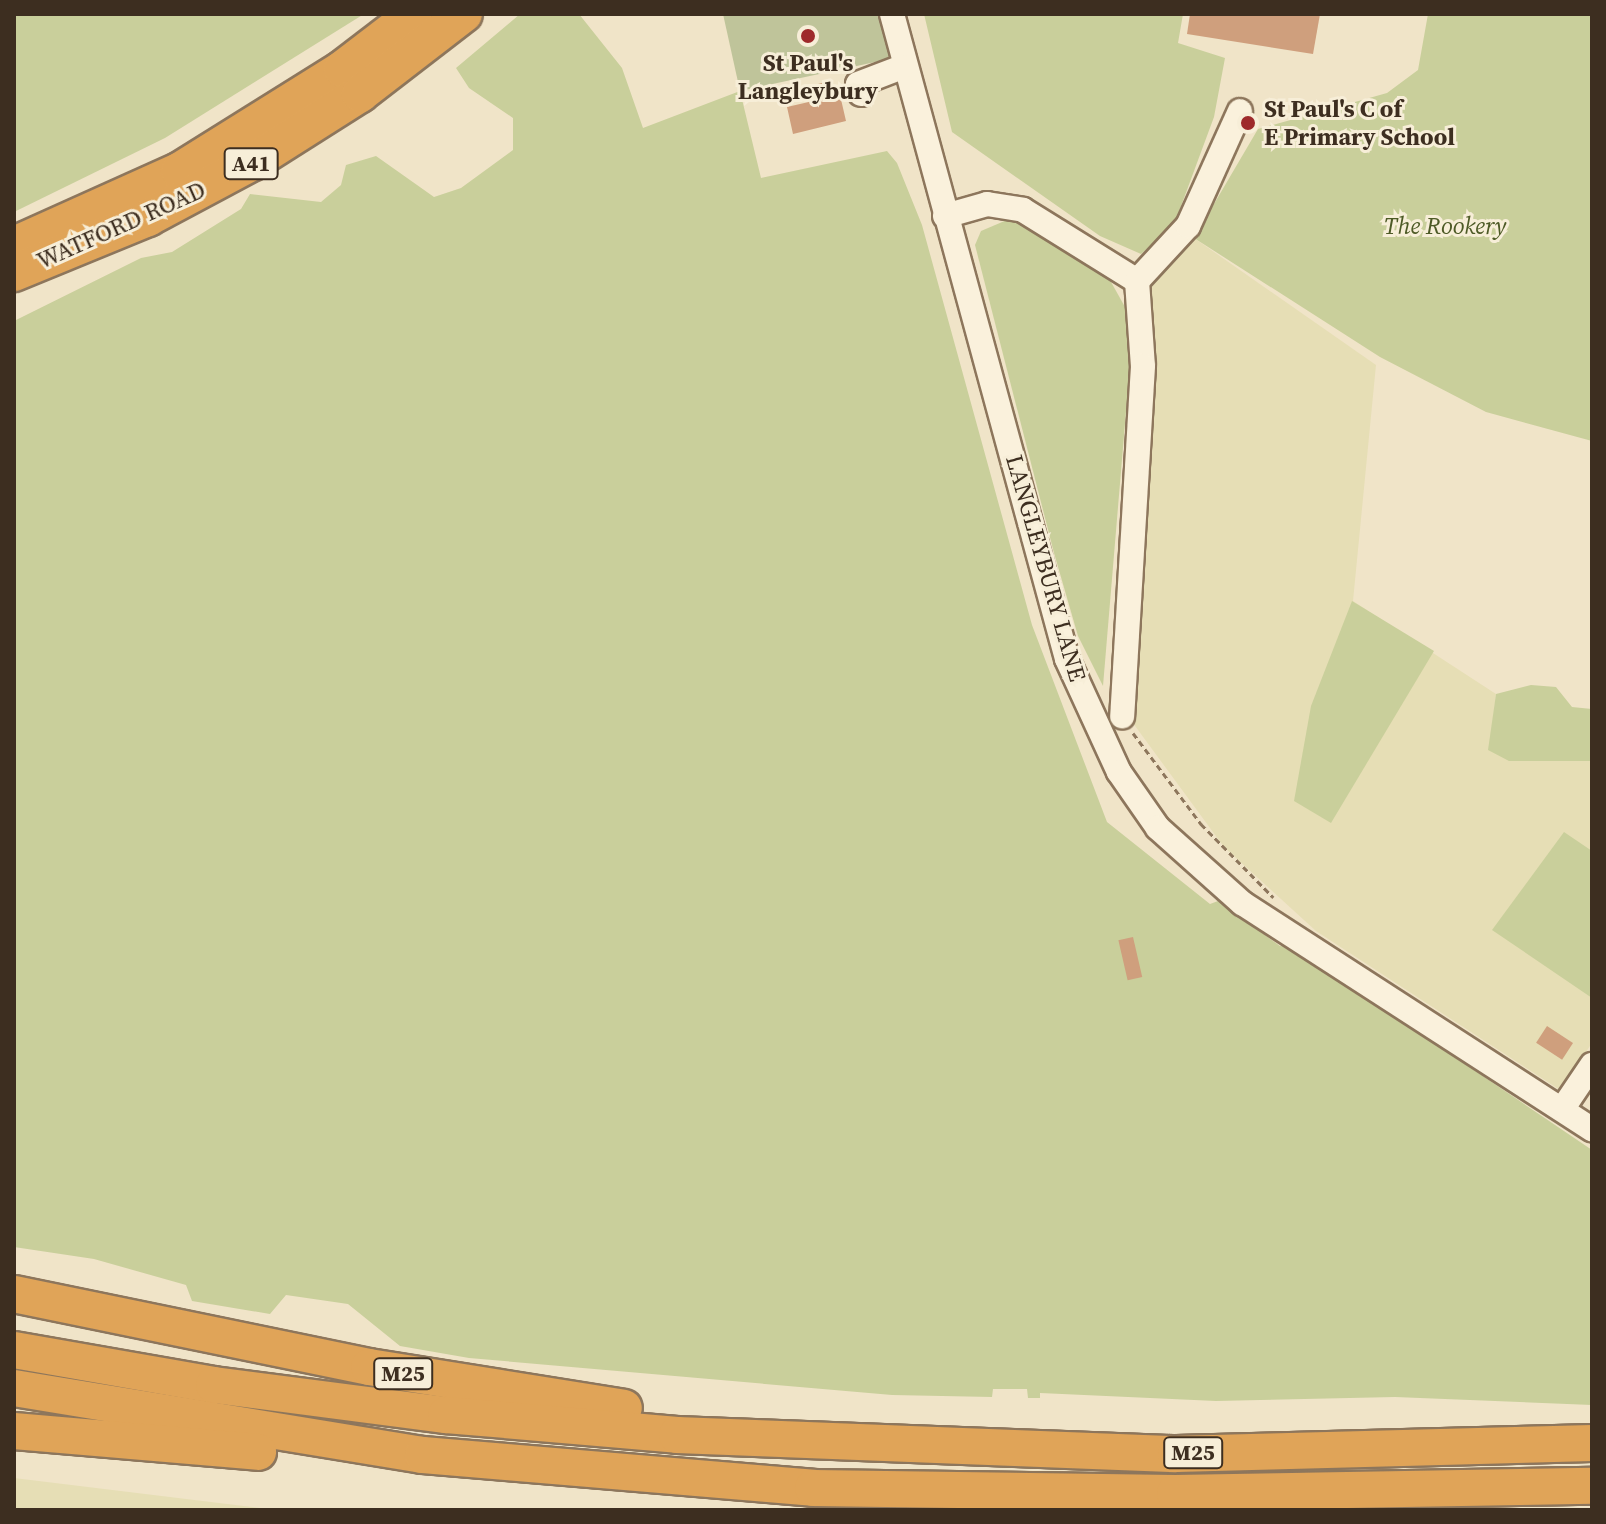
<!DOCTYPE html>
<style>
body{margin:0}
#map{position:relative;width:1606px;height:1524px;overflow:hidden;background:#f0e4c8;font-family:"Source Serif 4",serif}
div>[style]{position:absolute}
[style*='--x']{left:calc(var(--x)*1px);top:calc(var(--y)*1px);width:calc(var(--w)*1px);rotate:calc(var(--a)*1deg)}
.farmland>*{inset:0;background:#e6deb5}
.green>*{inset:0;background:#c9cf9b}
.cemetery>*{inset:0;background:#bfc49a}
.building>*{inset:0;background:#cf9f7d;transform-origin:0 0}
.path>*{height:3px;margin-top:-1.5px;transform-origin:0;background:repeating-linear-gradient(90deg,#8d765c 0 6px,transparent 0 10px)}
.roads{filter:drop-shadow(2px 0 #8d765c) drop-shadow(-2px 0 #8d765c) drop-shadow(0 2px #8d765c) drop-shadow(0 -2px #8d765c)}
.minor>*{height:24px;margin:-12px;padding:0 12px;transform-origin:12px;border-radius:12px;background:#faf1dc}
.highway>*{height:36px;margin:-18px;padding:0 18px;transform-origin:18px;border-radius:18px;background:#e0a458}
.dots>*{width:22px;height:22px;translate:-50% -50%;box-sizing:border-box;border:4px solid #f7eed8;border-radius:50%}
span{translate:-50% -50%;white-space:nowrap;text-align:center;line-height:1.15;-webkit-text-stroke:6px #f7eed8;paint-order:stroke}
.shield-label span{padding:2px 6px;background:#f7eed8;border:2px solid;border-radius:6px;-webkit-text-stroke-width:0}
.shield-label{font-size:22px;color:#3d2e20;font-weight:700}
.poi-label{font-size:24px;color:#3d2e20;font-weight:700}
.left{translate:0 -50%;text-align:left}
.street-label{font-size:24px;color:#3d2e20}
.park-label{font-size:24px;color:#4d5a26;font-style:italic}
.frame{position:absolute;inset:0;border:16px solid #3d2e20;pointer-events:none}
</style>
<div id="map">
<div class="farmland">
<div style="clip-path:polygon(1194px 238px,1376px 365px,1353px 601px,1496px 694px,1489px 750px,1592px 761px,1592px 1043px,1560px 1090px,1316px 931px,1224px 847px,1127px 715px,1147px 286px)"></div>
<div style="clip-path:polygon(14px 1478px,276px 1510px,14px 1510px)"></div>
</div>
<div class="green">
<div style="clip-path:polygon(14px 14px,364px 14px,165px 138px,14px 212px)"></div>
<div style="clip-path:polygon(520px 14px,579px 14px,622px 68px,643px 128px,740px 91px,761px 178px,887px 151px,897px 163px,922px 225px,1032px 625px,1107px 822px,1210px 904px,1218px 901px,1280px 946px,1292px 947px,1592px 1150px,1592px 1405px,1395px 1397px,1216px 1401px,1040px 1393px,1040px 1398px,1028px 1398px,1027px 1389px,993px 1389px,992px 1397px,892px 1395px,469px 1358px,400px 1346px,348px 1304px,286px 1295px,270px 1314px,192px 1301px,186px 1285px,94px 1259px,14px 1247px,14px 321px,141px 258px,172px 252px,241px 209px,250px 194px,321px 202px,341px 185px,346px 165px,376px 156px,434px 197px,461px 188px,513px 150px,513px 118px,469px 88px,456px 68px)"></div>
<div style="clip-path:polygon(924px 14px,1183px 14px,1178px 43px,1225px 58px,1214px 117px,1174px 225px,1141px 254px,1100px 236px,952px 132px)"></div>
<div style="clip-path:polygon(1428px 14px,1592px 14px,1592px 441px,1486px 412px,1380px 357px,1194px 238px,1258px 129px,1387px 93px,1418px 70px)"></div>
<div style="clip-path:polygon(1014px 217px,1106px 273px,1125px 307px,1130px 364px,1103px 686px,1078px 636px,1054px 553px,975px 245px,981px 231px)"></div>
<div style="clip-path:polygon(1352px 601px,1434px 651px,1331px 823px,1294px 801px,1311px 706px)"></div>
<div style="clip-path:polygon(1531px 685px,1556px 687px,1572px 707px,1592px 709px,1592px 761px,1509px 761px,1488px 750px,1496px 694px)"></div>
<div style="clip-path:polygon(1564px 832px,1592px 851px,1592px 998px,1492px 930px)"></div>
</div>
<div class="cemetery">
<div style="clip-path:polygon(723px 14px,884px 14px,894px 58px,740px 91px)"></div>
</div>
<div class="building">
<div style="clip-path:polygon(1190px 14px,1320px 14px,1313px 54px,1187px 34px)"></div>
<div style="clip-path:polygon(826px 82px,830px 97px,840px 95px,846px 121px,793px 134px,787px 107px,813px 101px,810px 86px)"></div>
<div style="left:1133px;top:937px;width:41px;height:15px;rotate:77deg"></div>
<div style="left:1547px;top:1026px;width:31px;height:20px;rotate:33deg"></div>
</div>
<div class="path">
<div style="--x:1133;--y:733;--w:114;--a:53.2"></div>
<div style="--x:1201;--y:824;--w:103;--a:45.4"></div>
</div>
<div class="roads">
<div class="minor">
<div style="--x:892;--y:14;--w:668;--a:74.82"></div>
<div style="--x:1067;--y:659;--w:124;--a:65.3"></div>
<div style="--x:1119;--y:772;--w:68;--a:55.1"></div>
<div style="--x:1158;--y:828;--w:113;--a:41.8"></div>
<div style="--x:1242;--y:903;--w:417;--a:32.9"></div>
<div style="--x:861;--y:94;--w:10;--a:-107"></div>
<div style="--x:858;--y:84;--w:47;--a:-21.1"></div>
<div style="--x:945;--y:216;--w:44;--a:-15.9"></div>
<div style="--x:987;--y:204;--w:36;--a:9"></div>
<div style="--x:1023;--y:210;--w:134;--a:31.9"></div>
<div style="--x:1137;--y:281;--w:85;--a:86"></div>
<div style="--x:1143;--y:366;--w:351;--a:93.4"></div>
<div style="--x:1137;--y:281;--w:75;--a:-47.2"></div>
<div style="--x:1188;--y:226;--w:126;--a:-65.7"></div>
<div style="--x:1563;--y:1108;--w:52;--a:-56"></div>
</div>
<div class="highway">
<div style="--x:14;--y:245;--w:181;--a:-24.2"></div>
<div style="--x:179;--y:171;--w:192;--a:-32"></div>
<div style="--x:342;--y:69;--w:91;--a:-37.4"></div>
<div style="--x:14;--y:273;--w:145;--a:-22.3"></div>
<div style="--x:148;--y:218;--w:119;--a:-28.1"></div>
<div style="--x:253;--y:162;--w:127;--a:-32.4"></div>
<div style="--x:360;--y:94;--w:131;--a:-37.6"></div>
<div style="--x:14;--y:1294;--w:362;--a:11.6"></div>
<div style="--x:369;--y:1367;--w:258;--a:9.1"></div>
<div style="--x:14;--y:1350;--w:203;--a:9.9"></div>
<div style="--x:214;--y:1385;--w:234;--a:7.4"></div>
<div style="--x:446;--y:1415;--w:232;--a:4.9"></div>
<div style="--x:677;--y:1435;--w:499;--a:2.2"></div>
<div style="--x:1176;--y:1454;--w:416;--a:-1.5"></div>
<div style="--x:14;--y:1388;--w:414;--a:9.3"></div>
<div style="--x:423;--y:1455;--w:391;--a:4.8"></div>
<div style="--x:813;--y:1488;--w:362;--a:0.8"></div>
<div style="--x:1175;--y:1493;--w:417;--a:-1"></div>
<div style="--x:14;--y:1431;--w:245;--a:4.9"></div>
</div>
</div>
<div class="dots">
<div style="left:808px;top:36px;background:#9e2a2b"></div>
<div style="left:1248px;top:123px;background:#9e2a2b"></div>
</div>
<div class="shield-label">
<span style="left:251px;top:164px">A41</span>
<span style="left:403px;top:1374px">M25</span>
<span style="left:1193px;top:1453px">M25</span>
</div>
<div class="poi-label">
<span style="left:808px;top:77px">St Paul's<br>Langleybury</span>
<span class="left" style="left:1264px;top:123px">St Paul's C of<br>E Primary School</span>
</div>
<div class="street-label">
<span style="left:121px;top:225px;rotate:-24deg">WATFORD ROAD</span>
<span style="left:1046px;top:568px;rotate:74deg">LANGLEYBURY LANE</span>
</div>
<div class="park-label">
<span style="left:1445px;top:226px">The Rookery</span>
</div>
<div class="frame"></div>
</div>
